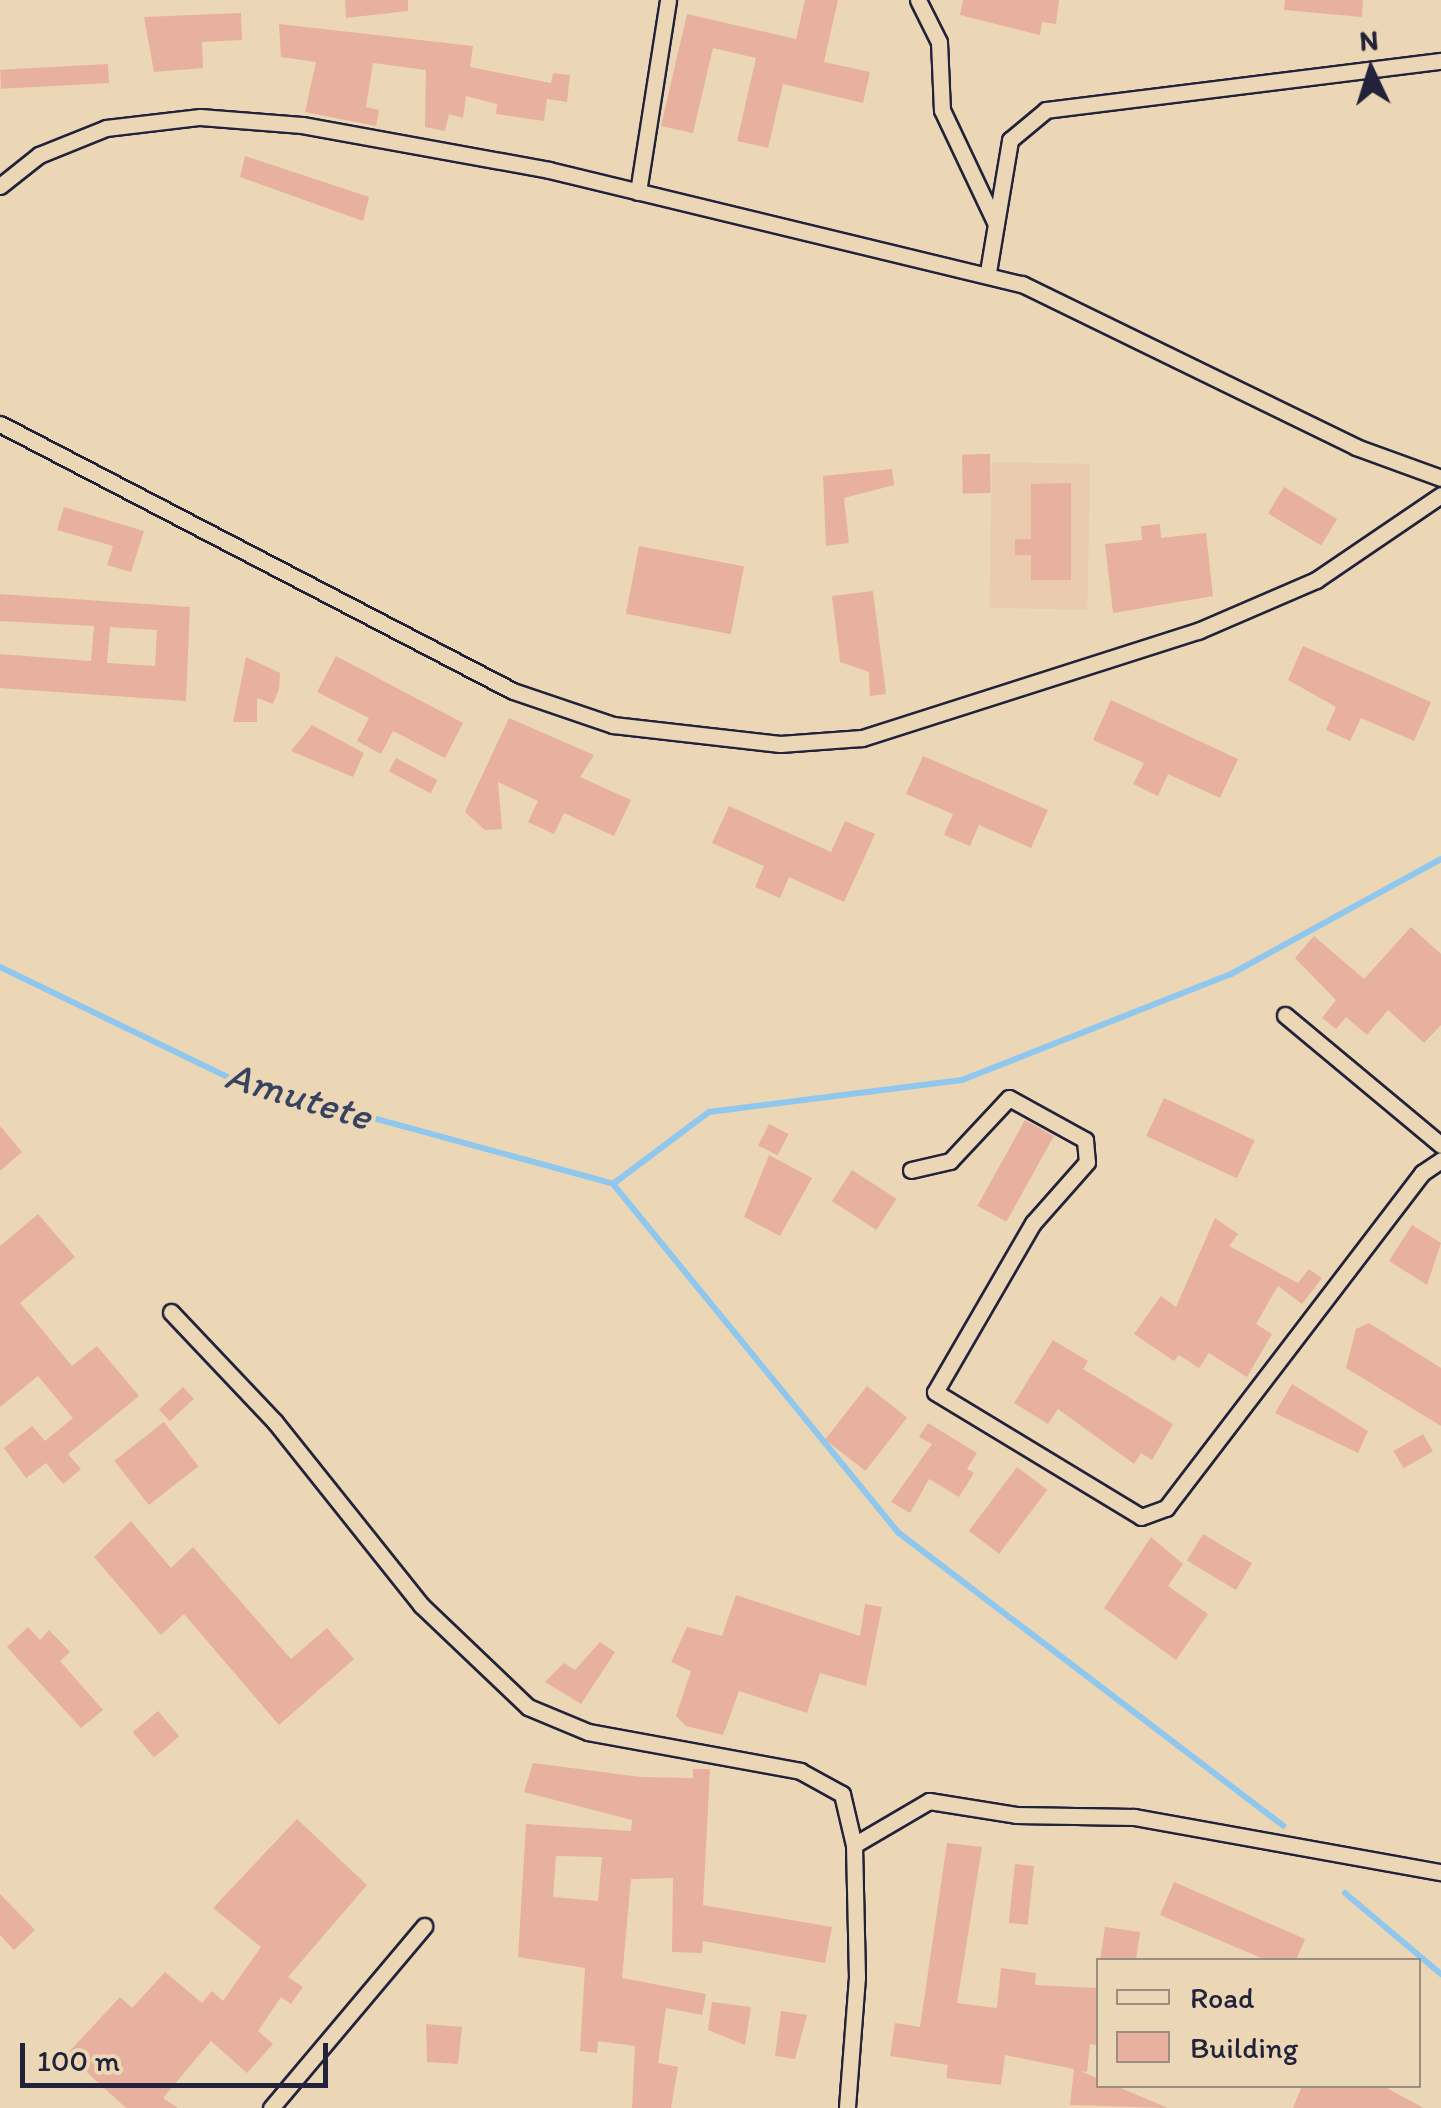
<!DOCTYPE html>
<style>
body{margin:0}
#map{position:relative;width:1441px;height:2108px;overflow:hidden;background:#ebd7b5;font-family:Itim,sans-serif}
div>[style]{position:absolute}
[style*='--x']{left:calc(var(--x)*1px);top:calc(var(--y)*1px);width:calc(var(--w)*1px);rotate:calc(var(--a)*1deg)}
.built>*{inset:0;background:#eacbae;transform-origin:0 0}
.stream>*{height:6px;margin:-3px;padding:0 3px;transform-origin:3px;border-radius:3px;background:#8fc7ee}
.building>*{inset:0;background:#e8b09f;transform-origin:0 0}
.roads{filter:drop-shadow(2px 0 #22223b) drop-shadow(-2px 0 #22223b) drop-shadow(0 2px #22223b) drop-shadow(0 -2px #22223b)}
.street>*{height:15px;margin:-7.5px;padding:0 7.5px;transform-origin:7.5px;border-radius:7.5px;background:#ebd7b5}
span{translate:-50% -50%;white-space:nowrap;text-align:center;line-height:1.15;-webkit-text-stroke:9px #ebd7b5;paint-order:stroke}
.water-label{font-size:40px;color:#38435f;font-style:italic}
.legend{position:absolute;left:1096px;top:1958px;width:325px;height:130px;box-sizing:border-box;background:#ebd7b5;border:2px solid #9b8f84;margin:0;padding:12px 18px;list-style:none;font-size:30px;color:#22223b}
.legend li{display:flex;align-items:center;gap:20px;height:50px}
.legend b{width:50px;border:2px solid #9b8f84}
.north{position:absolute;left:1321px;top:20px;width:100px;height:100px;-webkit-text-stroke:8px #ebd7b5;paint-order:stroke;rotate:356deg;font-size:28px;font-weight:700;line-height:40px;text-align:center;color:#22223b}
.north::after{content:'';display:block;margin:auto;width:35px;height:45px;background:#22223b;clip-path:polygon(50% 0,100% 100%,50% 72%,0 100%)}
.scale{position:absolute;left:20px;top:2043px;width:308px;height:45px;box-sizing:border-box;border:5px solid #22223b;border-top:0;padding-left:12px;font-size:30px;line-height:35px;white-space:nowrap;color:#22223b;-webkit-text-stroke:8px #ebd7b5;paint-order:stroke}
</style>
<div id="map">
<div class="built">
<div style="left:992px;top:462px;width:98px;height:146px;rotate:1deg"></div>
</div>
<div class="stream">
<div style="--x:0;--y:967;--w:260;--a:25.8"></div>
<div style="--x:234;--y:1080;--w:393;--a:15.3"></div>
<div style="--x:613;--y:1184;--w:451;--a:50.7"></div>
<div style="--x:899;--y:1533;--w:483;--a:37.3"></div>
<div style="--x:613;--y:1184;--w:120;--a:-36.9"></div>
<div style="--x:709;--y:1112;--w:255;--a:-7.2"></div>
<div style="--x:962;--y:1080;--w:289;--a:-21.5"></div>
<div style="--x:1231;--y:974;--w:239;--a:-28.7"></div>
<div style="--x:1345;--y:1893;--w:126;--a:40.2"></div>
</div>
<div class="building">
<div style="clip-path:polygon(345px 0,408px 0,408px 11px,346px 18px)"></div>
<div style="clip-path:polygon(805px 0,838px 0,824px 62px,870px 72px,863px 103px,783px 84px,768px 148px,737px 141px,756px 58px,713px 48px,693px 133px,661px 126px,687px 14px,796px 39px)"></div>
<div style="clip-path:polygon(963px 0,1059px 0,1056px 24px,1042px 22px,1040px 35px,960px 15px)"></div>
<div style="clip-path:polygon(1285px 0,1363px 0,1362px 17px,1284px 10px)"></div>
<div style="clip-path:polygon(241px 13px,242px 40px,202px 42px,203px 68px,154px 72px,144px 17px)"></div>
<div style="clip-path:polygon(279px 24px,473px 46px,470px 67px,551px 83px,553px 73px,570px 75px,567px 102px,547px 99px,544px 121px,496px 114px,497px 104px,466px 96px,463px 118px,449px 114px,445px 131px,425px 127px,426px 70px,373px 63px,366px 107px,379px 110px,376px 126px,305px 112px,316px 62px,281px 57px)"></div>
<div style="left:108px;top:64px;width:19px;height:108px;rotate:87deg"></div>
<div style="clip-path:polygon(245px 156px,369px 197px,363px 221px,240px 177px)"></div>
<div style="left:990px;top:454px;width:39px;height:28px;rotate:89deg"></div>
<div style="clip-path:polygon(892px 469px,894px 485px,844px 498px,849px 543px,826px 546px,823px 476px)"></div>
<div style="clip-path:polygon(1071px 483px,1071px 580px,1031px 580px,1031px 555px,1015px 555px,1015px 539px,1031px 539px,1031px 484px)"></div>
<div style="left:1284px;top:487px;width:62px;height:31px;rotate:31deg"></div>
<div style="clip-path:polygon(64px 507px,144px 531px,131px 572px,107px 565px,113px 546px,57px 530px)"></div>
<div style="clip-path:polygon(1160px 524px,1161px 538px,1206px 533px,1213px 596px,1113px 613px,1105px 544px,1142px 540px,1141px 526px)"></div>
<div style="left:639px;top:546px;width:107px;height:69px;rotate:11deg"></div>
<div style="clip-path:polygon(873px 591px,886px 694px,870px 696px,869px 672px,840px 662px,832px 596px)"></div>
<div style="clip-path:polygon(evenodd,0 594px,190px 607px,186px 701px,0 688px,0 654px,91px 661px,94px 626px,0 621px,0 594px,110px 627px,157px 630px,155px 666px,107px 663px,110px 627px)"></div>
<div style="clip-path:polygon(1303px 646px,1431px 702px,1414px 741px,1361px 718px,1350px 741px,1326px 730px,1336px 707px,1288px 680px)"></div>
<div style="clip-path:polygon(336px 656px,463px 723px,445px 758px,393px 731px,381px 754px,357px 741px,369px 718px,317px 692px)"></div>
<div style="clip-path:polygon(246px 657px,280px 673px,279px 689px,273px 704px,257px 698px,257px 722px,233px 722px)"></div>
<div style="clip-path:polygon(1111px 700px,1238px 759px,1220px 798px,1168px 774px,1158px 796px,1133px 784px,1144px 763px,1093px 740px)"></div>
<div style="clip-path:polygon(509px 718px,594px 755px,580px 777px,631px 800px,614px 836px,564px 813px,554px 834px,528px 822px,538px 801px,498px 782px,502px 829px,485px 830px,465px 812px)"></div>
<div style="clip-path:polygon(312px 725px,364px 753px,353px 777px,291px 751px)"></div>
<div style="clip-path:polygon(923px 756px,1048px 810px,1031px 848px,979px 825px,970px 846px,944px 835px,953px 814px,906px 794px)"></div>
<div style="left:396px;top:758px;width:47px;height:15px;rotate:28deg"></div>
<div style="clip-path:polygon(729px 806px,831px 852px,845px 821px,875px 834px,844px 902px,789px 877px,780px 898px,755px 887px,764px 866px,712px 843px)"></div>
<div style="clip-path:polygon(1411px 927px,1441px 954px,1441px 1025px,1424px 1043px,1388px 1010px,1367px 1035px,1346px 1017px,1336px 1029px,1322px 1018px,1336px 1000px,1295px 958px,1314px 936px,1364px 979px)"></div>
<div style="left:1164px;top:1098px;width:100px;height:42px;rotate:25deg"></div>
<div style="left:1025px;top:1120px;width:33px;height:98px;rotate:29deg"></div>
<div style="left:769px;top:1124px;width:22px;height:24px;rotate:27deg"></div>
<div style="clip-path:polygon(0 1126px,22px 1152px,0 1171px)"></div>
<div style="clip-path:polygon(769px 1155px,812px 1178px,780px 1236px,744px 1217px)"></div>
<div style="left:852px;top:1170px;width:53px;height:37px;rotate:33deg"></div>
<div style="clip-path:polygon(38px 1214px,75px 1257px,20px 1303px,72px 1366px,97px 1346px,139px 1396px,68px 1454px,81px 1469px,63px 1484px,46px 1463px,26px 1478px,4px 1448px,32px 1426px,45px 1441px,73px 1418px,38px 1376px,0 1407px,0 1246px)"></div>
<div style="clip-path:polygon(1215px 1218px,1238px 1234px,1229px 1246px,1298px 1283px,1309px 1269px,1322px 1278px,1302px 1304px,1278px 1286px,1256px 1324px,1272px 1334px,1247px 1377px,1209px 1353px,1199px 1368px,1179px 1355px,1174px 1361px,1134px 1334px,1161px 1296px,1176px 1307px)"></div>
<div style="clip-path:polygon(1412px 1225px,1441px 1243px,1427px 1285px,1389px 1261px)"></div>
<div style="clip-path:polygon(1369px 1323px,1441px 1368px,1441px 1426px,1346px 1368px,1356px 1329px)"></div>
<div style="clip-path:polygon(1053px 1340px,1088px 1361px,1083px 1369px,1173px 1424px,1152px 1460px,1141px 1453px,1134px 1464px,1058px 1409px,1048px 1424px,1014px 1403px)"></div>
<div style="clip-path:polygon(1292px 1384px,1368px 1431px,1358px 1453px,1275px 1413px)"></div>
<div style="left:867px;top:1386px;width:51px;height:68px;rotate:38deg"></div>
<div style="left:183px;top:1387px;width:16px;height:33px;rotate:47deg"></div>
<div style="left:164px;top:1422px;width:56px;height:63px;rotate:52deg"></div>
<div style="clip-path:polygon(928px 1423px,977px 1453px,967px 1469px,974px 1473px,959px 1497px,929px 1479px,910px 1513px,891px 1502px,932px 1444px,919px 1437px)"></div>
<div style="left:1423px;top:1434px;width:20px;height:34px;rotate:60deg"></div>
<div style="left:1017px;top:1467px;width:38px;height:80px;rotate:37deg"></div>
<div style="clip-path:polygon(131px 1521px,171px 1568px,193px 1547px,291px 1659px,327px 1628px,354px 1659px,279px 1725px,184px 1614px,161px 1635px,94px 1557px)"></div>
<div style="left:1203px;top:1534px;width:57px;height:31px;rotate:31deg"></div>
<div style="clip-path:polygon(1151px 1537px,1183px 1564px,1168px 1586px,1208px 1614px,1176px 1660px,1104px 1608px)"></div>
<div style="clip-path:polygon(736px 1595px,860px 1636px,865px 1604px,882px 1607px,866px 1686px,820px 1673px,807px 1713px,739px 1691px,723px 1735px,686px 1726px,676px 1716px,691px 1671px,671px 1662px,687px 1627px,722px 1636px)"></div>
<div style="clip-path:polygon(28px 1627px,40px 1640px,49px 1630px,70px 1652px,60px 1661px,103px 1710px,81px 1728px,7px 1647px)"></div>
<div style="clip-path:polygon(600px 1642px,615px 1652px,581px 1704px,545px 1682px,564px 1663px,575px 1670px)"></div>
<div style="left:158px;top:1711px;width:33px;height:33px;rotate:50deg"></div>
<div style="clip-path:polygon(evenodd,533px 1763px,641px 1777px,693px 1778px,693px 1769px,710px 1769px,703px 1905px,832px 1927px,825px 1963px,703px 1941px,702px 1953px,672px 1952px,673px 1878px,631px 1879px,622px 1978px,706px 1994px,702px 2015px,666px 2008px,658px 2063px,678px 2067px,671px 2108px,632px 2108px,635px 2046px,598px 2041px,597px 2053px,580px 2051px,585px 1968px,518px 1957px,526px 1824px,631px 1831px,632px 1820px,524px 1792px,533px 1763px,556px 1856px,602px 1857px,598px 1901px,553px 1897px,556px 1856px)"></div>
<div style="clip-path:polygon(297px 1819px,367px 1885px,288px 1977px,303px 1987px,291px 2004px,281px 1997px,258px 2031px,273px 2044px,247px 2073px,211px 2041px,163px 2098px,178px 2108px,126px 2108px,67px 2054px,120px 1997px,132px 2008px,165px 1972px,202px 2003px,212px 1991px,223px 2001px,261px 1947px,213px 1908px)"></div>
<div style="clip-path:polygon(947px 1843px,982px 1847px,957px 2003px,997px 2008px,1001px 1968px,1036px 1973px,1035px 1985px,1098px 1988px,1098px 2045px,1090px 2044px,1087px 2072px,1080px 2071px,1168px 2108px,1070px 2105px,1074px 2069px,1005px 2055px,1001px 2085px,946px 2078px,948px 2065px,890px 2056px,895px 2023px,920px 2027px)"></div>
<div style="left:1015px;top:1864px;width:19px;height:59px;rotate:6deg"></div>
<div style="clip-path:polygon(1174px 1882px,1305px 1939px,1296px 1960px,1266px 1960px,1160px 1915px)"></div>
<div style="clip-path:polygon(0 1894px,35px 1930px,14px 1950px,0 1935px)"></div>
<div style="clip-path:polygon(1105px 1927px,1140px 1932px,1136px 1960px,1100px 1960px)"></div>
<div style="clip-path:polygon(712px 2002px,751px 2007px,745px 2045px,708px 2030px)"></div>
<div style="clip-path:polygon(781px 2011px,807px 2015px,795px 2059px,775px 2056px)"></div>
<div style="clip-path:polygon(426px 2024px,462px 2027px,458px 2064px,427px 2062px)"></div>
<div style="clip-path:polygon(1302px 2086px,1383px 2086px,1424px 2108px,1293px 2108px)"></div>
</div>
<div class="roads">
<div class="street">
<div style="--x:918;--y:0;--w:47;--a:63.4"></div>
<div style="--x:939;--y:42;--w:68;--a:87.5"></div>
<div style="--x:942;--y:110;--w:126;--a:64.7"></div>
<div style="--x:0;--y:186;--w:50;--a:-38.5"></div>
<div style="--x:39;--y:155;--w:72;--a:-21.9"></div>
<div style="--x:106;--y:128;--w:95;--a:-6.7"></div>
<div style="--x:200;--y:117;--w:102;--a:4.5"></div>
<div style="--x:302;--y:125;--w:251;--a:10.3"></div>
<div style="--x:549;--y:170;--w:487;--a:13.6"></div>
<div style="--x:1022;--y:284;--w:372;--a:26"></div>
<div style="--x:1356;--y:447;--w:90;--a:20"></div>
<div style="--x:638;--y:192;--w:194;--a:-81.1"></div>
<div style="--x:988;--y:272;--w:134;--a:-80.5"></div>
<div style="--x:1010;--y:140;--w:47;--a:-39.8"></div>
<div style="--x:1046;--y:110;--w:398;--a:-7.1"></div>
<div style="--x:0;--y:424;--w:578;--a:27.5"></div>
<div style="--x:513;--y:691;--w:106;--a:18.8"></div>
<div style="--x:613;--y:725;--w:168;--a:6.5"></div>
<div style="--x:780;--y:744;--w:82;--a:-4.2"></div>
<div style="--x:862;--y:738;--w:353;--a:-17.7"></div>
<div style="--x:1198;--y:631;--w:129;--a:-23.4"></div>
<div style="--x:1316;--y:580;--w:151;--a:-34.2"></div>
<div style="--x:1285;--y:1015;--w:203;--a:39.8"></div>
<div style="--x:911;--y:1170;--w:40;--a:-13"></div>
<div style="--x:950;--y:1161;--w:86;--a:-46.9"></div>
<div style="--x:1009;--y:1098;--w:87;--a:28.9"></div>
<div style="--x:1085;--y:1140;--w:22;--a:85"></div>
<div style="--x:1087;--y:1162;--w:81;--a:131.5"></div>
<div style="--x:1033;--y:1223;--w:195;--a:120.1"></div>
<div style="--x:935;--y:1392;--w:241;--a:31.2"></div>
<div style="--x:1141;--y:1517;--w:27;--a:-20"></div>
<div style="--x:1166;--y:1508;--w:422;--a:-52.6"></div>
<div style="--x:1422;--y:1173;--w:23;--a:-34"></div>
<div style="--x:171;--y:1312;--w:151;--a:46.6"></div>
<div style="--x:275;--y:1422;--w:234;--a:51.4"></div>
<div style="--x:421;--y:1605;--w:148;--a:43.6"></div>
<div style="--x:528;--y:1707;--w:65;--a:22.6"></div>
<div style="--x:588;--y:1732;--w:216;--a:10.4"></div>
<div style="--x:800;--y:1771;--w:48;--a:28.7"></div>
<div style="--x:842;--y:1794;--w:52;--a:76.8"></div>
<div style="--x:854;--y:1845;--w:132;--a:88.7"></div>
<div style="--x:857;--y:1977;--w:131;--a:94.4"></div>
<div style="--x:854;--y:1845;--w:87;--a:-30.4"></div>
<div style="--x:929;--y:1801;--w:88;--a:9.1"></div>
<div style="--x:1016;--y:1815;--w:118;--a:1"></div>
<div style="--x:1134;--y:1817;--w:312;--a:10.2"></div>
<div style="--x:271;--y:2108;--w:238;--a:-49.9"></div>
</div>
</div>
<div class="water-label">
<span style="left:299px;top:1095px;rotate:17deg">Amutete</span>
</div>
<ul class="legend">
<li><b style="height:12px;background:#ebd7b5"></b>Road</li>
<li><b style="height:28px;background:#e8b09f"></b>Building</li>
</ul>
<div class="north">N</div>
<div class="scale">100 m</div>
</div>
